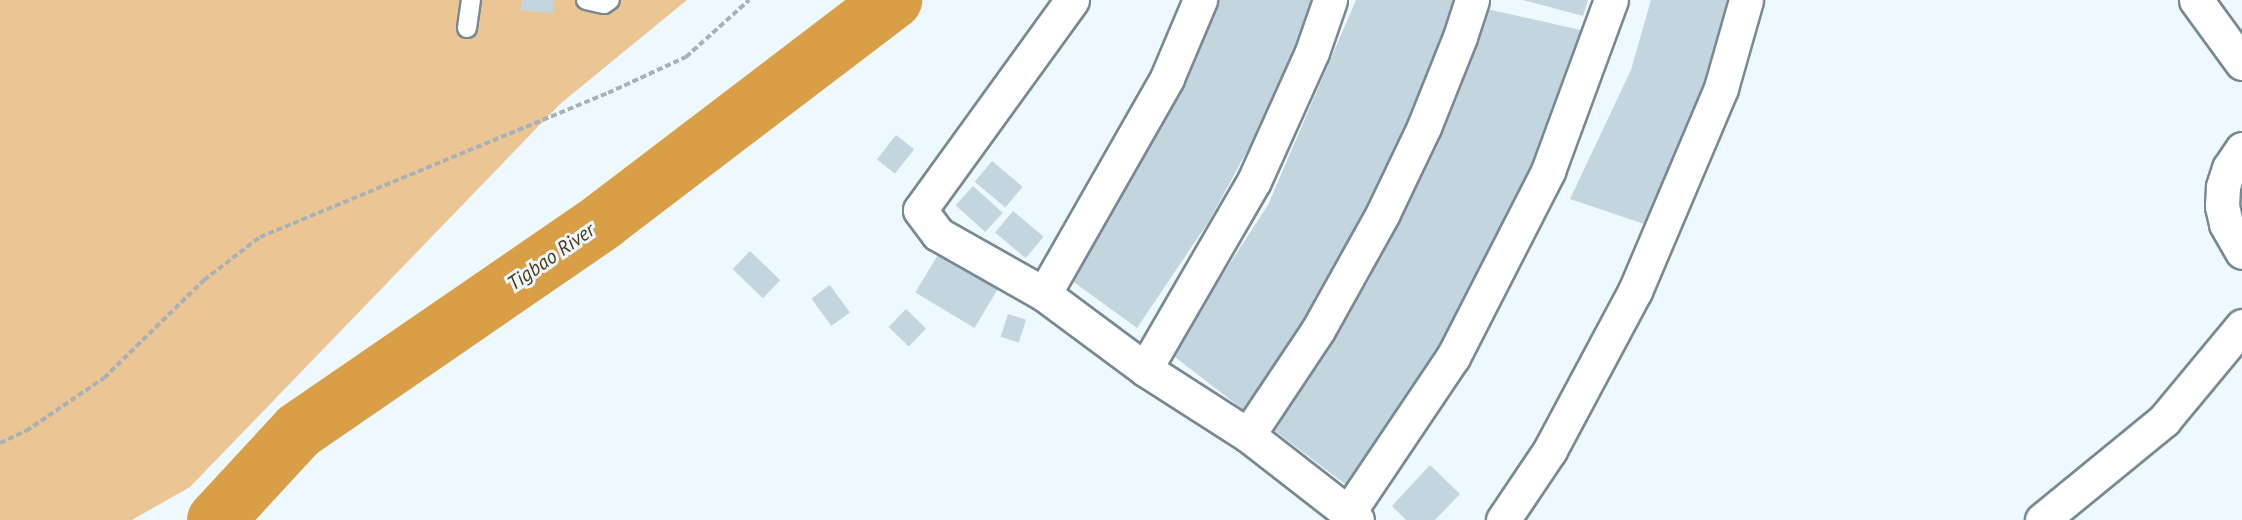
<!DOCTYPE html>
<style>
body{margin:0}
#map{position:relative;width:2242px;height:520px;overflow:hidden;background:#eef9ff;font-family:"PT Sans",sans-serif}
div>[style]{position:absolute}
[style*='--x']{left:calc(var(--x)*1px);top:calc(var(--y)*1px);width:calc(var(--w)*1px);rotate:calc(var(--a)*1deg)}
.green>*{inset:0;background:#ebc694}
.river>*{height:58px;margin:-29px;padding:0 29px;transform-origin:29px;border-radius:29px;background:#d99f47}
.building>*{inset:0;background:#c3d5de;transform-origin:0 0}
.path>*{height:4px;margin-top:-2px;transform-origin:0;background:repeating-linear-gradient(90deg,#a7b1b6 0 6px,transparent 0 9px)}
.roads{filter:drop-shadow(2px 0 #788992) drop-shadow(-2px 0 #788992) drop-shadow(0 2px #788992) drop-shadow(0 -2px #788992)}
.lane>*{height:18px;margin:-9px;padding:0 9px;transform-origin:9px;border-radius:9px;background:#fff}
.street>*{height:33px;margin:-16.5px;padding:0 16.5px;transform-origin:16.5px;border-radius:16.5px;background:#fff}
span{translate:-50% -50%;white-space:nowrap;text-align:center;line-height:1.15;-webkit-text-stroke:6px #eef9ff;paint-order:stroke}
.water-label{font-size:20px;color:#503813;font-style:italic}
</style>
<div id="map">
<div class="green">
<div style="clip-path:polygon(0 0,687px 0,560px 104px,190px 487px,132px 520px,0 520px)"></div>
</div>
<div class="river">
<div style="--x:216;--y:520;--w:121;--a:-47.3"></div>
<div style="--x:298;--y:431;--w:370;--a:-34.5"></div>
<div style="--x:603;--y:221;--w:365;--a:-37.3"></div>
</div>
<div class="building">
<div style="clip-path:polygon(521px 0,554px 0,553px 13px,521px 11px)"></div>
<div style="clip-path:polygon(1209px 0,1316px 0,1272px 105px,1209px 221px,1137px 328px,1064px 275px)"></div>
<div style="clip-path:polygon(1356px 0,1457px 0,1413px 121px,1319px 302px,1245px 411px,1171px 354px,1268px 205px)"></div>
<div style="clip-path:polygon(1523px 0,1588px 0,1583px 16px)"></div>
<div style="clip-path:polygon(1651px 0,1735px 0,1729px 30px,1653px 227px,1570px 199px,1631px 70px)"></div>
<div style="clip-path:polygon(1487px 9px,1585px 31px,1547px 134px,1514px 209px,1471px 293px,1392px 423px,1349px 487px,1271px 428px,1327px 347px,1368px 282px,1457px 98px)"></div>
<div style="left:896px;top:135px;width:23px;height:31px;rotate:38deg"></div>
<div style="left:992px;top:161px;width:40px;height:27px;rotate:40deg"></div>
<div style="left:973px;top:186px;width:40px;height:26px;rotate:42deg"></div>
<div style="left:1013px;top:211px;width:40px;height:28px;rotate:40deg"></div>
<div style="left:750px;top:251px;width:42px;height:25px;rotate:44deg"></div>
<div style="left:939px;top:253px;width:69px;height:46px;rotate:31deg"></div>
<div style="left:830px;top:285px;width:34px;height:23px;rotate:54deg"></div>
<div style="left:906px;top:309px;width:28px;height:25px;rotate:44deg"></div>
<div style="left:1008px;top:314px;width:19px;height:24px;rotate:18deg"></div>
<div style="clip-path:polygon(1430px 465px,1460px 494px,1435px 520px,1406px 520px,1392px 506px)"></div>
</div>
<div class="path">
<div style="--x:0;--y:443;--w:29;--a:-25"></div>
<div style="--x:26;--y:431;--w:94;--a:-34.2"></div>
<div style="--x:104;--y:378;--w:140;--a:-44.4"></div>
<div style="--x:204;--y:280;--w:71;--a:-37.5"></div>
<div style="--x:260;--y:237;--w:377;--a:-22.5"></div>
<div style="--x:608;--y:93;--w:86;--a:-24.8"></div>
<div style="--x:686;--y:57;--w:85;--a:-42.1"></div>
</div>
<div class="roads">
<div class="lane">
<div style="--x:586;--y:0;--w:18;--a:13"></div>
<div style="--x:604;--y:4;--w:7;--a:-34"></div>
<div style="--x:467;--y:28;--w:28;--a:-82"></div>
</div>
<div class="street">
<div style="--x:1072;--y:0;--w:259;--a:125.9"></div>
<div style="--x:920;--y:210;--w:30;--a:53"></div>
<div style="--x:938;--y:234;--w:122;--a:29.5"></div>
<div style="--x:1044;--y:294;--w:126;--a:36.6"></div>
<div style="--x:1145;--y:369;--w:122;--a:32.7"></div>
<div style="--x:1248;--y:435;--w:138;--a:37.9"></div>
<div style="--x:2196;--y:0;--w:78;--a:53.9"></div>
<div style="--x:2242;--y:149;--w:23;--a:124"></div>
<div style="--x:2229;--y:168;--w:20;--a:108"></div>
<div style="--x:2223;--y:187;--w:19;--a:93"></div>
<div style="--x:2222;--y:206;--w:18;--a:77"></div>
<div style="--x:2226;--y:224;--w:32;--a:60"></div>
<div style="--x:1044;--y:294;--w:249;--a:-60.3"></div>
<div style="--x:1167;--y:78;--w:85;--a:-67.1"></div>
<div style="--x:1145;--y:369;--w:217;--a:-59.9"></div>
<div style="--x:1254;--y:181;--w:141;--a:-65.8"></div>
<div style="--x:1312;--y:52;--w:55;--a:-70.9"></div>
<div style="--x:1248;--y:435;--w:126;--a:-56.3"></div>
<div style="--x:1318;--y:330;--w:134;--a:-60.9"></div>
<div style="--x:1383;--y:213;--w:95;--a:-64.5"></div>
<div style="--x:1424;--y:127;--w:97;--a:-68.2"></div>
<div style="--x:1460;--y:37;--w:39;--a:-72"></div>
<div style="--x:1348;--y:513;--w:188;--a:-56.1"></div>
<div style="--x:1453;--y:357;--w:209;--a:-62.9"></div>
<div style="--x:1548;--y:171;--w:182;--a:-69.8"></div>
<div style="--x:1503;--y:520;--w:84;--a:-56.1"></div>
<div style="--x:1550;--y:450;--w:180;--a:-61.9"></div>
<div style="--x:1635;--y:291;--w:220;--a:-67"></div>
<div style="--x:1721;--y:88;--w:91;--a:-74.1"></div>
<div style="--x:2042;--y:520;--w:158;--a:-39.3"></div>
<div style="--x:2164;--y:420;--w:122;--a:-50.3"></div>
</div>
</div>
<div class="water-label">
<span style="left:551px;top:257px;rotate:-35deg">Tigbao River</span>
</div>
</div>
